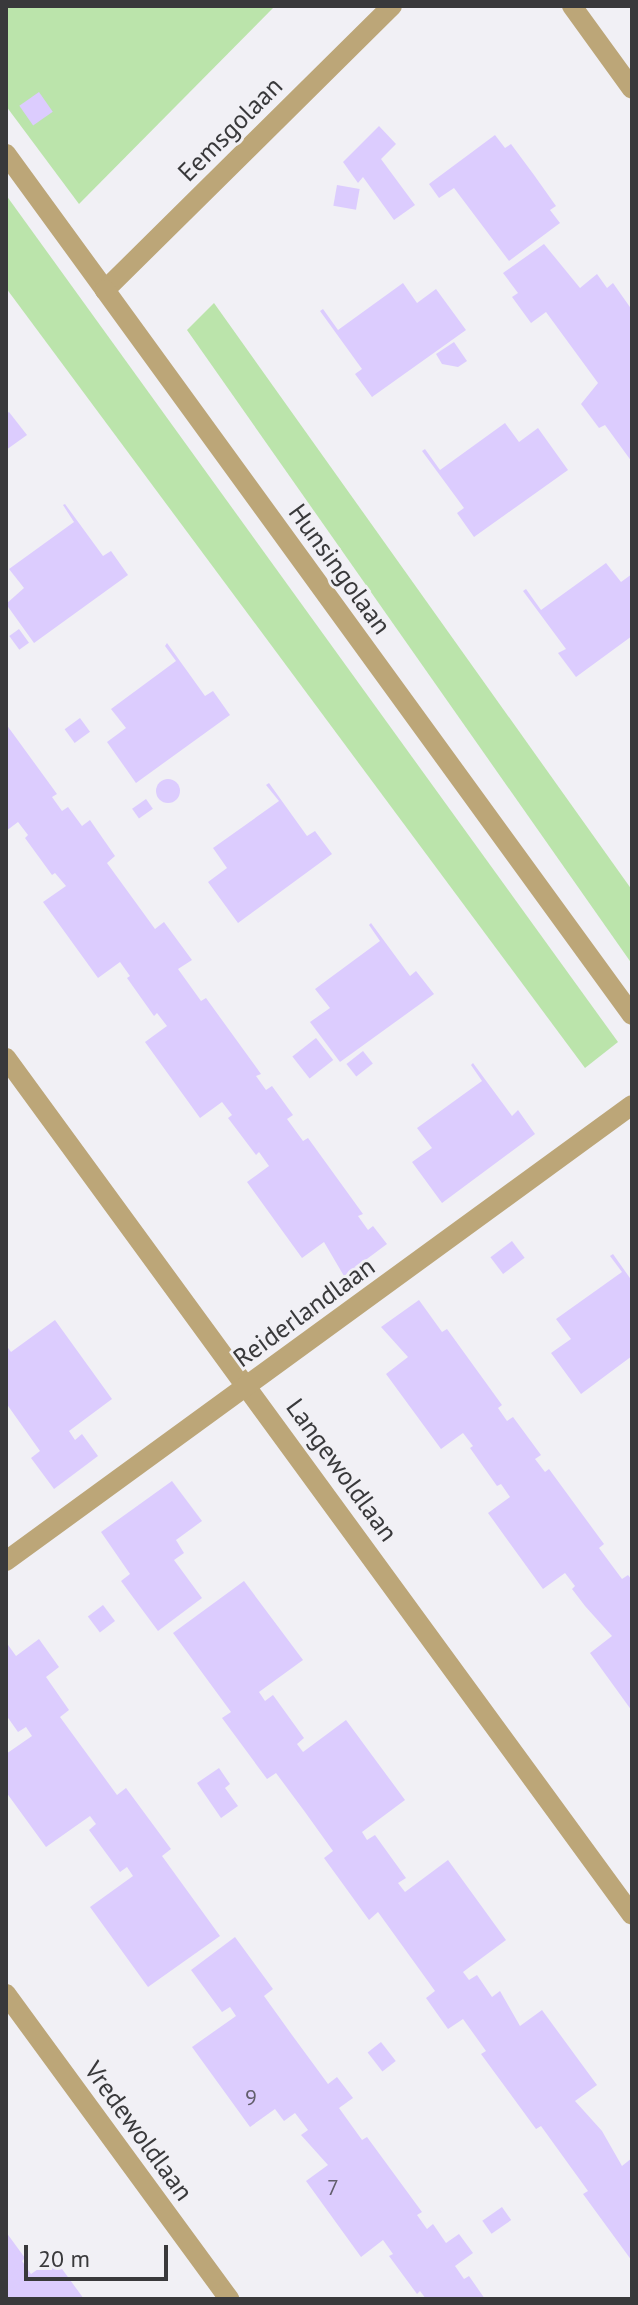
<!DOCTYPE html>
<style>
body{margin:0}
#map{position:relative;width:638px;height:2305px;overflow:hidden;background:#f1f0f5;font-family:"PT Sans",sans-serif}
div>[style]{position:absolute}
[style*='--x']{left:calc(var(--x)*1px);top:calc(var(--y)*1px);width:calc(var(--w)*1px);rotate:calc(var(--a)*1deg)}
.green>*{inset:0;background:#bbe4ab}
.building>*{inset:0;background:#dcccfe;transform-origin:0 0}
.round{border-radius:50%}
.minor>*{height:20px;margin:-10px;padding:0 10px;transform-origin:10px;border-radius:10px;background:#bca678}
.tertiary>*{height:20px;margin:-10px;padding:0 10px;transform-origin:10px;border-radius:10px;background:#bca678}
span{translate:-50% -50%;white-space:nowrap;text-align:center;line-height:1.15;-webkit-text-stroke:6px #f1f0f5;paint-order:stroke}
.number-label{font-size:22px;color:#625e6c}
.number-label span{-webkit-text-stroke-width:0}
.street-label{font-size:26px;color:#39393b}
.frame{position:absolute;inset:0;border:8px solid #39393b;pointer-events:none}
.scale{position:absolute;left:24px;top:2245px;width:144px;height:36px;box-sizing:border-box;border:4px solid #39393b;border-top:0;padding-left:10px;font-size:24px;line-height:28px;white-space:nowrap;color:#39393b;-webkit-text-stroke:6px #f1f0f5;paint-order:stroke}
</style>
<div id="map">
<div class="green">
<div style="clip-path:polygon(6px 6px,275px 6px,79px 204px,6px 106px)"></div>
<div style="clip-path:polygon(6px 195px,618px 1042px,585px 1068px,6px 288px)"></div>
<div style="clip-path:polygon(214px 303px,632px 890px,632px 964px,187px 330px)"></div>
</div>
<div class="building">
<div style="left:39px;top:92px;width:24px;height:24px;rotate:55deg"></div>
<div style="clip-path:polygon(379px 126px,396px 144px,381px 159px,415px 205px,394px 220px,363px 177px,358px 183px,343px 162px)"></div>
<div style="clip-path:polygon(495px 135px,505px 148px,511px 144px,534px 175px,556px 206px,550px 210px,560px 223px,509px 261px,454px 188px,439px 198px,429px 184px)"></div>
<div style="left:337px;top:185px;width:23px;height:21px;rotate:10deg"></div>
<div style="clip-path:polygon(544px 244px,580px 288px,597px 274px,607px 288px,613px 283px,632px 310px,632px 462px,605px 425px,599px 428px,581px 404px,598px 383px,546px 312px,531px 323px,512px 297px,518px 293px,503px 273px)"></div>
<div style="clip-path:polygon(403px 283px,417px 303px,436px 289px,466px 330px,372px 397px,355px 374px,362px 369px,320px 311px,323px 309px,338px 330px)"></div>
<div style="clip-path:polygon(454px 342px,467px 361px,458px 367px,442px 364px,436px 354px)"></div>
<div style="clip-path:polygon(9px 412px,27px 435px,6px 450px,6px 414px)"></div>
<div style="clip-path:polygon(505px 423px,519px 442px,538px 428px,568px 470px,474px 537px,457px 513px,464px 508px,422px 451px,425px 449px,440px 470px)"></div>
<div style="clip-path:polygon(65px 504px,103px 556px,111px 551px,128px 575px,34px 643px,6px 604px,24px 588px,9px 569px,74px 522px,63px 505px)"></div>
<div style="clip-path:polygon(606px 563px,621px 582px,632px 574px,632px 636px,576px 677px,558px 653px,566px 649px,523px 591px,526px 589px,541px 610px)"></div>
<div style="left:19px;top:629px;width:17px;height:12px;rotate:54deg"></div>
<div style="clip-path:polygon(167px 643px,205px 696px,213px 691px,230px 715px,136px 783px,107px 742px,126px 728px,111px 709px,176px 661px,165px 646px)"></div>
<div style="left:80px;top:718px;width:17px;height:19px;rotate:54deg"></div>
<div style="clip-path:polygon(6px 724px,57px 794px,52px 797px,62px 811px,68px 807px,82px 826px,90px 820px,115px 856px,107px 863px,155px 929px,164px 922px,192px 960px,178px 969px,201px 1001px,206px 998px,261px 1074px,256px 1076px,266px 1090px,272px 1086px,293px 1115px,287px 1119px,303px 1141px,308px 1138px,363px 1214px,358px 1216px,368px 1230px,373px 1226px,387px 1244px,344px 1276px,324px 1242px,302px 1258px,247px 1182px,269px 1166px,259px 1152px,256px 1155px,228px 1118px,232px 1115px,222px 1102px,200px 1118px,145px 1042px,167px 1026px,157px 1013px,154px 1016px,127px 978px,130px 976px,120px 962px,98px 978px,43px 902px,66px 886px,55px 873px,52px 875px,25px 838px,28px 835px,18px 822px,6px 831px)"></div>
<div class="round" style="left:156px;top:779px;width:24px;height:24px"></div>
<div style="clip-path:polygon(269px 783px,307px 836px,315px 831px,332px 854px,238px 923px,208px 882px,227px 868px,213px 848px,279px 801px,266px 785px)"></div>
<div style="left:146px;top:799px;width:12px;height:17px;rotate:55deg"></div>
<div style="clip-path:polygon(371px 923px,410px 976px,416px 971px,434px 994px,340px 1062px,310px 1022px,330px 1008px,315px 989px,380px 941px,369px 925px)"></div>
<div style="left:316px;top:1038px;width:28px;height:30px;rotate:52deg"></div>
<div style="left:363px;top:1051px;width:16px;height:21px;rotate:52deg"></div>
<div style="clip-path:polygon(473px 1063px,512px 1116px,518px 1110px,535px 1134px,442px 1203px,412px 1162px,432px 1148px,417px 1128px,482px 1081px,471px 1065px)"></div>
<div style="left:512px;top:1241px;width:21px;height:27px;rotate:53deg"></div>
<div style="clip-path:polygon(613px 1254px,632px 1281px,632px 1356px,581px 1394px,551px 1353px,571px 1339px,556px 1319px,622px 1272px,610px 1256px)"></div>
<div style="clip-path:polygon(419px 1300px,442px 1332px,447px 1329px,502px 1405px,498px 1408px,507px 1421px,513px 1417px,541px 1455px,535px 1459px,545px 1472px,549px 1469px,604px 1544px,599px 1548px,622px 1579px,628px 1575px,632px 1580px,632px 1711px,590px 1653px,612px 1636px,585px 1606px,572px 1589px,575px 1586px,565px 1573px,543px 1589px,488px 1513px,510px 1497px,501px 1484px,497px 1486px,470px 1448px,473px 1446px,463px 1433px,441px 1449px,386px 1374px,408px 1357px,381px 1327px)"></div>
<div style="clip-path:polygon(55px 1320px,112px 1399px,69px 1431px,75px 1440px,82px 1434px,98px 1456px,54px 1489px,31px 1458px,40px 1451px,6px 1403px,6px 1345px,11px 1352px)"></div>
<div style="clip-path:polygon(172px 1481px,202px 1521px,176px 1540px,184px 1553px,174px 1560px,202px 1598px,158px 1631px,121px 1581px,130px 1574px,101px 1532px)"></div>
<div style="clip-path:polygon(244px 1581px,303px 1660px,259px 1692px,265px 1701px,273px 1695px,304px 1738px,297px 1744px,303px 1752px,346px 1720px,405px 1800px,362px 1832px,367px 1840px,375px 1835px,406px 1878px,398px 1883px,405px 1892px,448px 1860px,506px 1940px,463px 1972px,469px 1980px,477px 1975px,492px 1997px,500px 1991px,520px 2026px,542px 2010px,597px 2085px,575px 2101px,602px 2131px,622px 2166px,632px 2158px,632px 2261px,583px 2194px,588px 2191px,541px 2126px,536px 2129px,481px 2054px,486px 2051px,463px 2019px,448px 2029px,426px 1998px,435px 1991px,378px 1912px,369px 1920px,324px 1858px,333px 1851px,305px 1812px,276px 1773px,267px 1779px,222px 1718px,231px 1712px,173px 1633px)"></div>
<div style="left:103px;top:1605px;width:20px;height:19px;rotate:53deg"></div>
<div style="clip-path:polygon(39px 1639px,59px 1667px,46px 1677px,69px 1710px,60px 1717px,117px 1795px,126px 1788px,171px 1849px,162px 1856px,220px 1936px,148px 1987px,90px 1907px,133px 1876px,127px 1867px,120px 1872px,89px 1830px,96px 1824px,90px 1816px,46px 1847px,6px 1792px,6px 1754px,32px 1736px,26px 1727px,18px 1732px,6px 1715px,6px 1642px,16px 1656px)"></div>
<div style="clip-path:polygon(219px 1768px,230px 1784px,225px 1788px,238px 1806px,221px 1818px,197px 1783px)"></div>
<div style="clip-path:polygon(235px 1937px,273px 1989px,264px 1996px,292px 2035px,328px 2084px,337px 2077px,353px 2098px,339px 2108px,362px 2140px,367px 2137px,422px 2212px,417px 2215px,427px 2229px,433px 2224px,446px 2243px,459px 2234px,473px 2253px,455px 2266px,464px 2279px,469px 2276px,485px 2299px,426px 2299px,420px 2291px,417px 2294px,389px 2256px,393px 2254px,383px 2240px,361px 2257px,306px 2181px,328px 2165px,301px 2135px,308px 2130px,295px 2113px,284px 2121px,275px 2109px,250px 2127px,192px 2047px,236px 2016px,230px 2007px,222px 2012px,191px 1970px)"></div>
<div style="left:381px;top:2042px;width:24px;height:17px;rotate:52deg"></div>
<div style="left:502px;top:2207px;width:16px;height:24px;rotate:55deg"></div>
<div style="clip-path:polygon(6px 2232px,25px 2258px,22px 2261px,31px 2274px,54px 2258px,84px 2299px,6px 2299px)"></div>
</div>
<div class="minor">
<div style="--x:572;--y:6;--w:102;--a:54.1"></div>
<div style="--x:6;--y:154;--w:168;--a:53.9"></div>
<div style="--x:6;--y:1058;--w:1061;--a:53.85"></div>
<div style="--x:6;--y:1561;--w:774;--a:-36.07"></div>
<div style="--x:6;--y:1994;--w:378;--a:53.8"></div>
</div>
<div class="tertiary">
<div style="--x:392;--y:6;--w:404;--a:135.3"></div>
<div style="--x:105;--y:290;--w:896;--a:53.99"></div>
</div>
<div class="number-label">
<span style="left:251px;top:2098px">9</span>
<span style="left:333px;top:2188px">7</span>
</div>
<div class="street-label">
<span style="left:230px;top:129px;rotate:-45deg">Eemsgolaan</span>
<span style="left:340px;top:569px;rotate:54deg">Hunsingolaan</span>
<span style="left:304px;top:1312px;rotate:-36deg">Reiderlandlaan</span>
<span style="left:342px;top:1470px;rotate:54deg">Langewoldlaan</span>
<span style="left:139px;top:2131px;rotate:54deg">Vredewoldlaan</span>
</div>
<div class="frame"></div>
<div class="scale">20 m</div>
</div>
